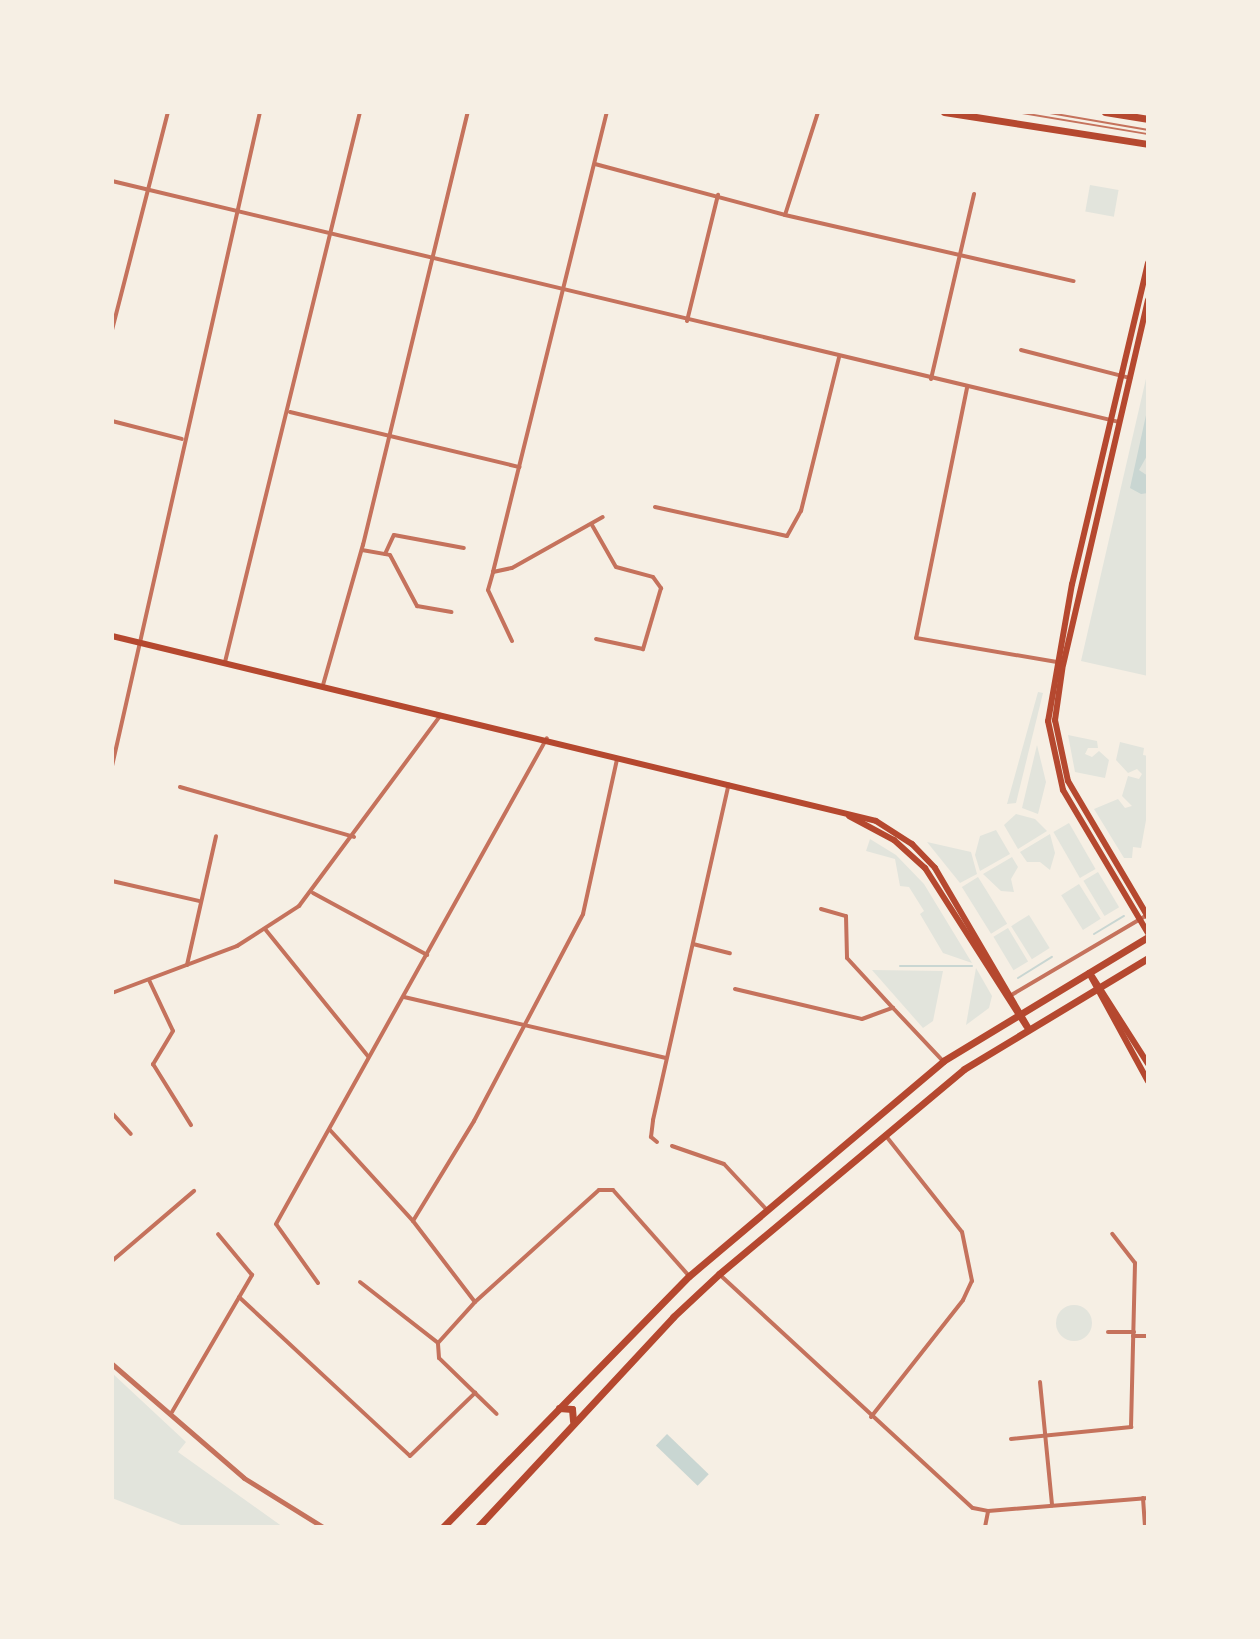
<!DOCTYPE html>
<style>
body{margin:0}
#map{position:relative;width:1260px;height:1639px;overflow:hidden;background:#f6efe4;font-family:"IBM Plex Sans",sans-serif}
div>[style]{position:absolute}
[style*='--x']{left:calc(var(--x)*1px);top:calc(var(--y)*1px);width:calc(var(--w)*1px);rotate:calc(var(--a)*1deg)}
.green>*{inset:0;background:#e2e4dc;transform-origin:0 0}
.round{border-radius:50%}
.water>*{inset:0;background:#c9d6d2;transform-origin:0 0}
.stream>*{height:2px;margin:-1px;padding:0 1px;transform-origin:1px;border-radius:1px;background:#c9d6d2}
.service>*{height:2px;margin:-1px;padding:0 1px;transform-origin:1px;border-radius:1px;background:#c5725c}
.minor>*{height:4px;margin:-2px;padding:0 2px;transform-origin:2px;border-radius:2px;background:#c5725c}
.tertiary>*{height:5px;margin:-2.5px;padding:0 2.5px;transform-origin:2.5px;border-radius:2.5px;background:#c5725c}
.secondary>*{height:6px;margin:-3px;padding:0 3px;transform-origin:3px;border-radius:3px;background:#b5482f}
.primary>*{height:7px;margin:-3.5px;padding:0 3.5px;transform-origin:3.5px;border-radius:3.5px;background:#b5482f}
span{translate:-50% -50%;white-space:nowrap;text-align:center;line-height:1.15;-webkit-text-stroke:8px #f6efe4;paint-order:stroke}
.frame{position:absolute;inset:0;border:114px solid #f6efe4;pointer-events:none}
</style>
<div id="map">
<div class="green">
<div style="left:1090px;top:185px;width:29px;height:27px;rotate:10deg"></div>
<div style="clip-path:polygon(1148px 370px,1148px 676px,1081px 661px)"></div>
<div style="clip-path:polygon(1038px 692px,1043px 693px,1016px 803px,1007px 804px)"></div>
<div style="clip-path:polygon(1068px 735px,1097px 741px,1098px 748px,1088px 748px,1085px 754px,1092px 757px,1099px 751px,1109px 760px,1105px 778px,1075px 772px)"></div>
<div style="clip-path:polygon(1120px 742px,1144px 748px,1143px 755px,1148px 756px,1148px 809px,1141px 848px,1133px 847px,1132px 858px,1124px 858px,1094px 809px,1118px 799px,1125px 808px,1132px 806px,1122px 796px,1128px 776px,1139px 779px,1142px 774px,1137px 769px,1128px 773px,1116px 760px)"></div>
<div style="clip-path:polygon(1037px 745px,1046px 782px,1038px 814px,1022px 808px)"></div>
<div style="clip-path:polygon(1016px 814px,1035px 819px,1047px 831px,1018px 849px,1004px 825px)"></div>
<div style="left:1069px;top:823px;width:53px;height:18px;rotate:60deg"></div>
<div style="clip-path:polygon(996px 830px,1010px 854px,980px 871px,975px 855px,980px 836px)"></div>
<div style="clip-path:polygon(1050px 834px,1055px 853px,1050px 870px,1040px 862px,1027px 862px,1020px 852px)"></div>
<div style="clip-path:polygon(870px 839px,896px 855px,924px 884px,972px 963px,943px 953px,920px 914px,924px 911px,909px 887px,900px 886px,895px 859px,866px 851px)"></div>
<div style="clip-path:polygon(927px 842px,971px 852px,977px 874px,960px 883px)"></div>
<div style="clip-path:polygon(1012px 857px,1018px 867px,1011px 879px,1014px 892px,1001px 891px,983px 874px)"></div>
<div style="left:1098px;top:872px;width:41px;height:17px;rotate:59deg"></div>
<div style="left:978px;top:877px;width:55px;height:19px;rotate:58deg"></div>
<div style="left:1079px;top:884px;width:41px;height:21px;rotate:58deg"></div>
<div style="left:1029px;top:915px;width:39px;height:21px;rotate:58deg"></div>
<div style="left:1008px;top:928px;width:39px;height:17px;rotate:59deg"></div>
<div style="clip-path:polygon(976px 968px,992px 996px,989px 1008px,966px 1025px)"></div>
<div style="clip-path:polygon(872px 970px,943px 971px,933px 1021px,923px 1028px)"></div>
<div class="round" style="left:1056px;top:1305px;width:36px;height:36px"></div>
<div style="clip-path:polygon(112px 1373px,186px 1442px,178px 1452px,283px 1527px,186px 1527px,112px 1498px)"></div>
</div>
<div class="water">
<div style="clip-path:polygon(1148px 406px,1148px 454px,1139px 470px,1148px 476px,1148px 493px,1141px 494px,1130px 488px)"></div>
<div style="left:667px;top:1434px;width:58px;height:16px;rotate:44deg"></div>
</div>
<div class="stream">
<div style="--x:1094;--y:934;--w:35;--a:-31"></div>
<div style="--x:900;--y:966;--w:72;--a:0"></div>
<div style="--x:1018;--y:978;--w:40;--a:-32"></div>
</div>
<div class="service">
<div style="--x:1016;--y:112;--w:134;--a:9.5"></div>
<div style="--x:1044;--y:112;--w:106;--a:9.8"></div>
</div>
<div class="minor">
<div style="--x:595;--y:164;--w:197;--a:15"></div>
<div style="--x:785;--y:215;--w:296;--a:12.9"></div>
<div style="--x:112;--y:181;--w:1035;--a:13.46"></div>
<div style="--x:785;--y:215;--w:108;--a:-72.2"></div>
<div style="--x:687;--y:321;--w:130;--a:-76.2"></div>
<div style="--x:112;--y:330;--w:225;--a:-75.6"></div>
<div style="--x:1021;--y:350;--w:113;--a:14.4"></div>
<div style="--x:931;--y:379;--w:190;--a:-76.9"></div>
<div style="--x:967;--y:388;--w:255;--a:101.5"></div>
<div style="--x:916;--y:638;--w:143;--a:9.7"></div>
<div style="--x:290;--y:412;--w:236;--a:13.5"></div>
<div style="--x:112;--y:421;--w:72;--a:14.4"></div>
<div style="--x:655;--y:507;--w:135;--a:12.4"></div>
<div style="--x:787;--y:536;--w:29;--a:-61"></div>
<div style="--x:801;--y:511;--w:158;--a:-76.1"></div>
<div style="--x:592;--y:525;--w:48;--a:60.3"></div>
<div style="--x:616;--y:567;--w:38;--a:15"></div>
<div style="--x:653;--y:577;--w:14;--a:54"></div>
<div style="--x:661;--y:588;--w:64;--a:106.4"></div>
<div style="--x:643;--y:649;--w:48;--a:-168"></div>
<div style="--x:362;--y:550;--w:28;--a:10"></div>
<div style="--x:390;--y:555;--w:58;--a:62.1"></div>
<div style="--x:417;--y:606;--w:35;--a:10"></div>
<div style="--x:385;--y:554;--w:21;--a:-65"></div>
<div style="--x:394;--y:535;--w:71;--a:10.5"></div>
<div style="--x:493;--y:572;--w:474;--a:-76.1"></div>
<div style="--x:512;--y:641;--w:56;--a:-115.2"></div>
<div style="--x:488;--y:590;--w:19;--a:-74"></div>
<div style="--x:493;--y:572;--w:19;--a:-12"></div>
<div style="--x:512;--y:568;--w:104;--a:-29.3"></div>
<div style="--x:225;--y:662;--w:566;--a:-76.21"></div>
<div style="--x:323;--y:685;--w:146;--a:-74.1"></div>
<div style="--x:363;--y:545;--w:446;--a:-76.4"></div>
<div style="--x:112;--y:766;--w:671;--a:-77.25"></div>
<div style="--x:180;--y:787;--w:181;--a:16"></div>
<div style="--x:112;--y:881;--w:89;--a:12.9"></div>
<div style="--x:313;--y:893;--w:130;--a:28.5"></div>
<div style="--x:821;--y:909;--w:26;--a:16"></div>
<div style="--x:846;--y:916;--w:42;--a:88.6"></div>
<div style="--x:847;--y:958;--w:68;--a:47.4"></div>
<div style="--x:265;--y:929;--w:164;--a:51"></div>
<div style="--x:693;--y:944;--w:38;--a:14"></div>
<div style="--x:187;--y:965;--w:132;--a:-77.3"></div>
<div style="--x:149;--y:980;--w:56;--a:64.8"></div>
<div style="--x:173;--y:1031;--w:39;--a:121"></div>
<div style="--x:153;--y:1064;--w:72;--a:58.1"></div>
<div style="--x:735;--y:989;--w:130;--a:13.3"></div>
<div style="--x:862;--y:1019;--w:33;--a:-20"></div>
<div style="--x:893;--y:1008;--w:73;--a:46.7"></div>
<div style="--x:112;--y:993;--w:134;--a:-20.6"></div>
<div style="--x:237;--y:946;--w:74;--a:-32.8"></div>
<div style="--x:299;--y:906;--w:238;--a:-53.4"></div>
<div style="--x:404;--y:997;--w:269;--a:13.1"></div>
<div style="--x:1008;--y:997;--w:161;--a:-30.5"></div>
<div style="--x:112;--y:1113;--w:28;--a:48"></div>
<div style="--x:330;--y:1130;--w:123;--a:47.6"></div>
<div style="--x:413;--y:1221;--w:102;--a:52.6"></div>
<div style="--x:657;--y:1142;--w:8;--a:-140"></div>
<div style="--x:651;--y:1137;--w:17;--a:-83"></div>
<div style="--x:653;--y:1120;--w:344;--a:-77.3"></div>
<div style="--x:672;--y:1146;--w:55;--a:19.1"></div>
<div style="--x:724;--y:1164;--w:62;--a:47"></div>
<div style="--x:413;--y:1221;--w:117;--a:-58.6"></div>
<div style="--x:474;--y:1121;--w:234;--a:-62.2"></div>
<div style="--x:583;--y:914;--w:159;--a:-77.6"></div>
<div style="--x:112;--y:1261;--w:108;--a:-40.5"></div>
<div style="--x:719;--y:1274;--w:345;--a:42.7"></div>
<div style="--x:973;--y:1508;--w:15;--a:11"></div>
<div style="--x:988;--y:1511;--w:161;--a:-4.6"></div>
<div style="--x:360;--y:1282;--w:99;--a:38"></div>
<div style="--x:318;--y:1283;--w:72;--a:-125.4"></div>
<div style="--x:276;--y:1224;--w:556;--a:-60.86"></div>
<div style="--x:239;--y:1297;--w:233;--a:42.9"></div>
<div style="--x:410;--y:1456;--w:91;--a:-44.1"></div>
<div style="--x:475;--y:1393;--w:50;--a:-135.8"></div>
<div style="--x:439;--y:1358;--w:15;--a:-94"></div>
<div style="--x:438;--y:1343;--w:55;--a:-47.9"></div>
<div style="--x:475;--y:1302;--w:167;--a:-42.1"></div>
<div style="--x:599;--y:1190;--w:14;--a:0"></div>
<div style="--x:613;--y:1190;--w:115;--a:48.5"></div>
<div style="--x:1108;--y:1332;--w:26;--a:0"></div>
<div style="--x:1133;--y:1336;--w:15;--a:0"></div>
<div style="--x:1040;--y:1382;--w:124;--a:84.4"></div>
<div style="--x:475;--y:1393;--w:30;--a:44"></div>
<div style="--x:172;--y:1412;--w:159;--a:-59.7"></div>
<div style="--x:252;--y:1275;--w:53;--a:-129.7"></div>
<div style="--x:871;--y:1417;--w:149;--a:-51.8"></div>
<div style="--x:963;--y:1300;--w:21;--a:-65"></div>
<div style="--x:972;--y:1281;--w:50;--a:-101.5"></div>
<div style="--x:962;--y:1232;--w:124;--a:-128.4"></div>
<div style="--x:1011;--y:1439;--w:121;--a:-5.7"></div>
<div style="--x:1131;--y:1427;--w:164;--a:-88.6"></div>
<div style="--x:1135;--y:1263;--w:37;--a:-128"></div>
<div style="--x:1143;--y:1498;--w:29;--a:86"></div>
<div style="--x:985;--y:1527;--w:16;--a:-79"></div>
</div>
<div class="tertiary">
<div style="--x:112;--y:1364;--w:174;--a:40.8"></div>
<div style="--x:244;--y:1478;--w:93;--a:31.8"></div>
</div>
<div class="secondary">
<div style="--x:1148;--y:263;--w:330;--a:103.3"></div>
<div style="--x:1072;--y:584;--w:139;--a:99.9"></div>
<div style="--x:1048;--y:721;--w:71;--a:77.7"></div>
<div style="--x:1063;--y:790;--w:166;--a:59.3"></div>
<div style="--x:1148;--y:300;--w:374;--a:103.1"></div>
<div style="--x:1063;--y:664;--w:57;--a:98.1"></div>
<div style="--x:1055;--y:720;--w:62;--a:78"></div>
<div style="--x:1068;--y:781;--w:158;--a:59.5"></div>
<div style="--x:112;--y:636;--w:786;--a:13.61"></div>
<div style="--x:876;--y:821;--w:43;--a:32.6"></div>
<div style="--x:912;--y:844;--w:33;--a:46"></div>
<div style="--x:935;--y:868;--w:186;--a:59.7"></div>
<div style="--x:849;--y:816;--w:51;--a:28.1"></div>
<div style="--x:894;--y:840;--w:42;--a:42.1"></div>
<div style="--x:925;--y:868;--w:188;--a:57.4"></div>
<div style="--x:1089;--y:973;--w:123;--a:61.4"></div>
<div style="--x:1092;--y:976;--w:104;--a:57.5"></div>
</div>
<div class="primary">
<div style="--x:944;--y:112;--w:206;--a:8.9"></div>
<div style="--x:1105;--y:112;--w:44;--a:9.2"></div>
<div style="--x:559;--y:1408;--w:13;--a:4"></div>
<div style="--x:572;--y:1409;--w:12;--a:85"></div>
<div style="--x:443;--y:1527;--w:351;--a:-45.6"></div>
<div style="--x:689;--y:1276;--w:333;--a:-40.2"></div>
<div style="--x:943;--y:1061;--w:240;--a:-31.2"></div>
<div style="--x:478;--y:1527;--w:287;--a:-47.1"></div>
<div style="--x:673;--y:1317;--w:63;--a:-43.1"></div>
<div style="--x:719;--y:1274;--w:319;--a:-39.9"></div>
<div style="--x:964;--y:1069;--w:215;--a:-31.1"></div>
</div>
<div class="frame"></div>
</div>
